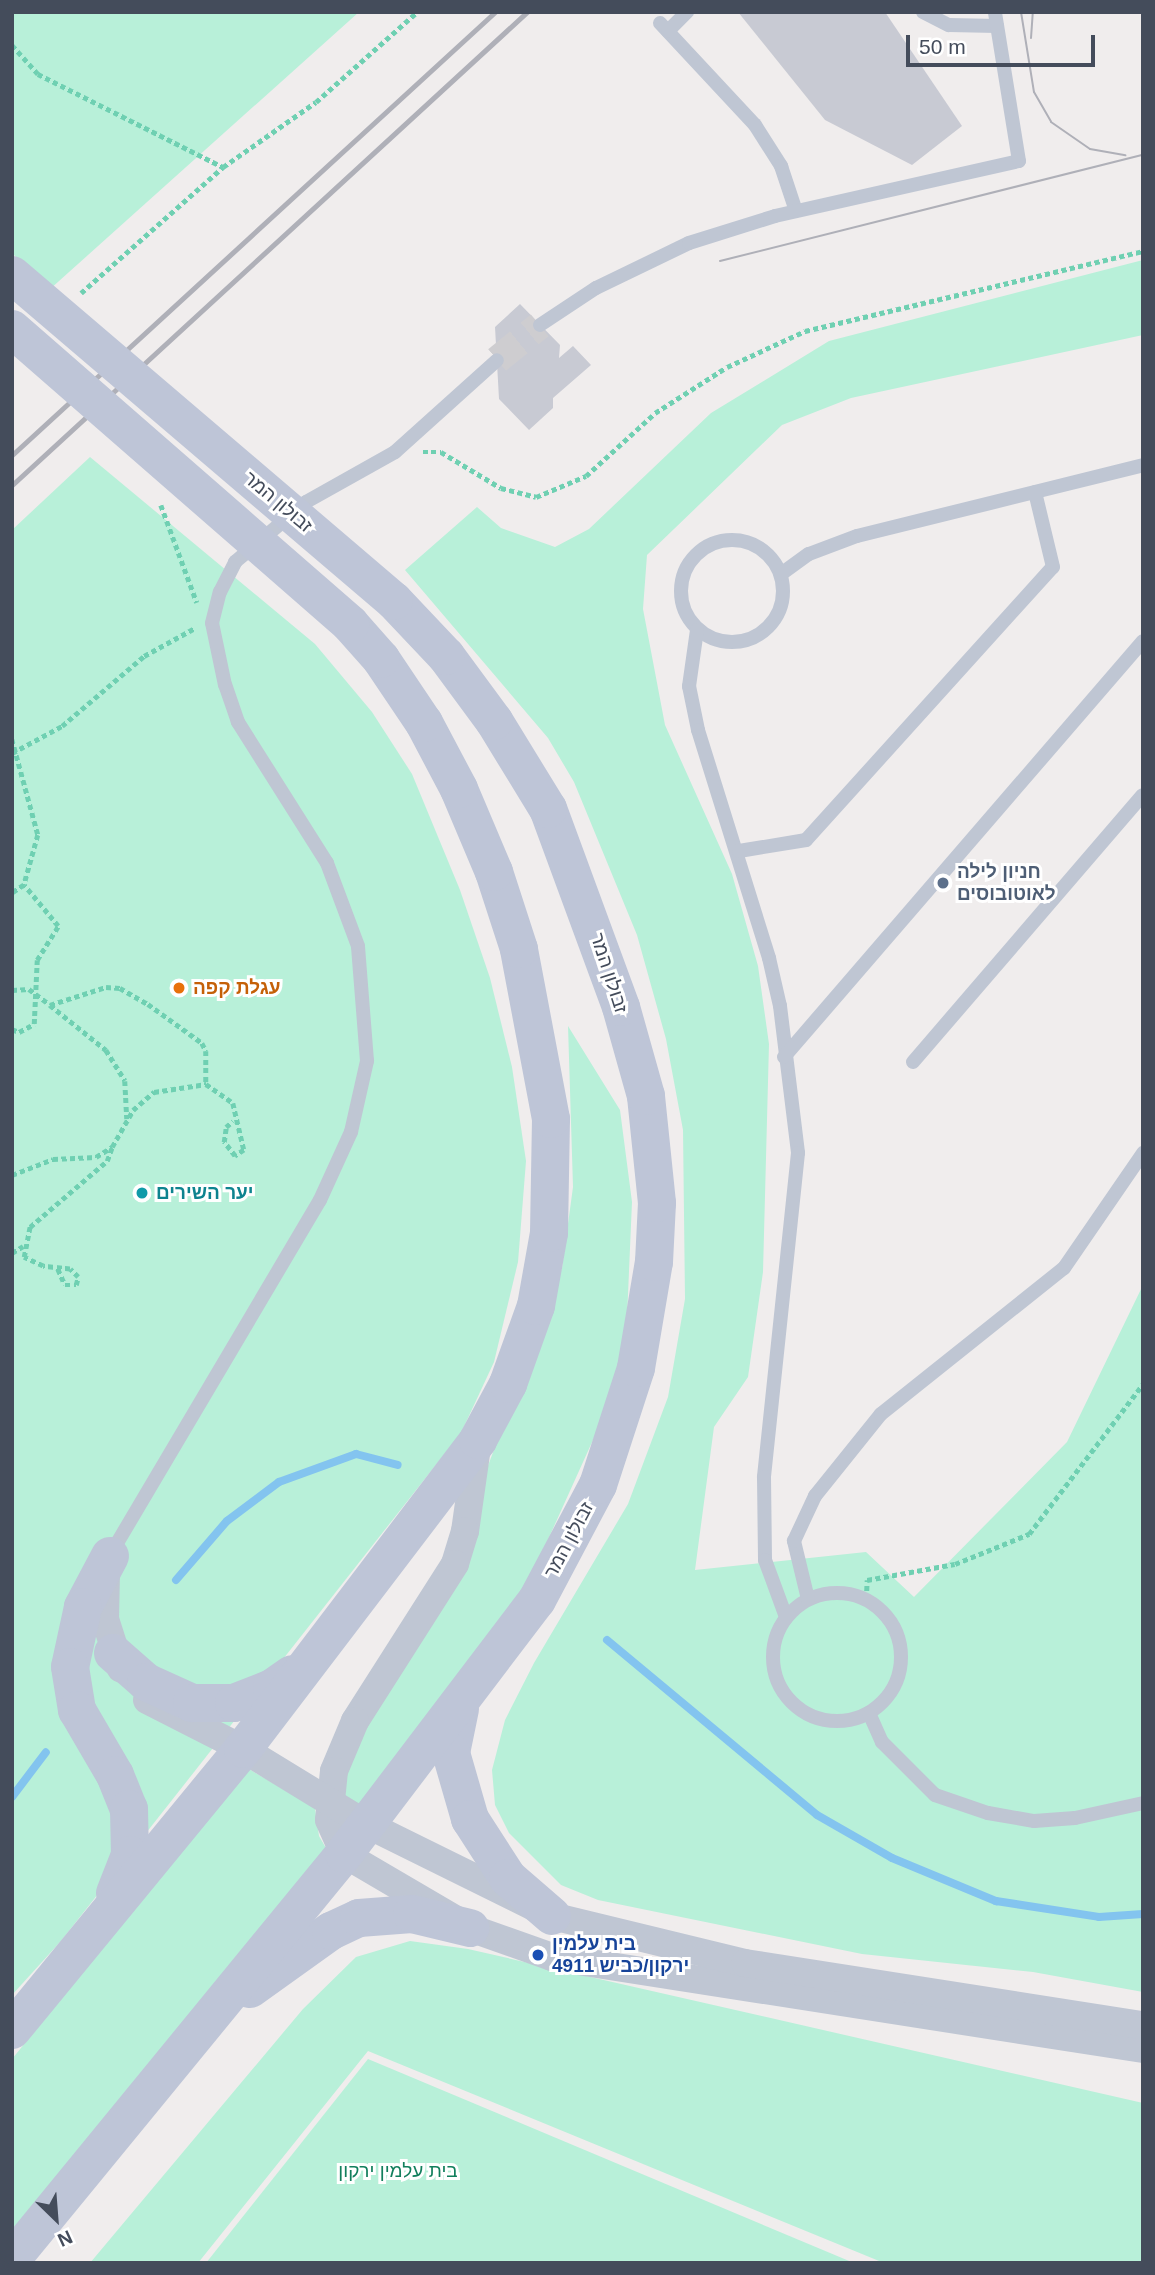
<!DOCTYPE html>
<meta charset="utf-8">
<style>
body{margin:0}
#map{position:relative;width:1155px;height:2275px;overflow:hidden;background:#f0eded;font-family:Helvetica,Heebo,sans-serif}
div>[style]{position:absolute}
[style*='--x']{left:calc(var(--x)*1px);top:calc(var(--y)*1px);width:calc(var(--w)*1px);rotate:calc(var(--a)*1deg)}
.green>*{inset:0;background:#b8f0d9}
.stream>*{height:8px;margin:-4px;padding:0 4px;transform-origin:4px;border-radius:4px;background:#83c4ef}
.building>*{inset:0;background:#c8cad3}
.street-tunnel>*{height:28px;margin-top:-14px;transform-origin:0;background:repeating-linear-gradient(90deg,#cecdd0 0 28px,transparent 0 42px)}
.path>*{height:4.5px;margin-top:-2.25px;transform-origin:0;background:repeating-linear-gradient(90deg,#6fd0b2 0 5px,transparent 0 8.5px)}
.lane>*{height:14px;margin:-7px;padding:0 7px;transform-origin:7px;border-radius:7px;background:#bfc6d3}
.lane>.ring{margin:-7px;padding:0;box-sizing:content-box;background:none;border:14px solid #bfc6d3;border-radius:50%}
.street>*{height:28px;margin:-14px;padding:0 14px;transform-origin:14px;border-radius:14px;background:#bfc6d3}
.secondary>*{height:38px;margin:-19px;padding:0 19px;transform-origin:19px;border-radius:19px;background:#bec5d7}
.tram>*{height:2px;margin:-1px;padding:0 1px;transform-origin:1px;border-radius:1px;background:#afb0b8}
.rail>*{height:5px;margin:-2.5px;padding:0 2.5px;transform-origin:2.5px;border-radius:2.5px;background:#afb0b8}
.secondary-bridge>*{height:38px;margin:-19px;padding:0 19px;transform-origin:19px;border-radius:19px;background:#bec5d7}
.dots>*{width:19px;height:19px;translate:-50% -50%;box-sizing:border-box;border:4px solid #fff;border-radius:50%}
span{translate:-50% -50%;white-space:nowrap;text-align:center;line-height:1.15;-webkit-text-stroke:6px #fff;paint-order:stroke}
.street-label{font-size:19px;color:#444c5b}
.service-label{font-size:19px;color:#4e5e75;font-weight:700}
.left{translate:0 -50%;text-align:left}
.food-label{font-size:19px;color:#c56008;font-weight:700}
.culture-label{font-size:19px;color:#0d838f;font-weight:700}
.transit-label{font-size:19px;color:#164399;font-weight:700}
.park-label{font-size:19px;color:#127f5d}
.frame{position:absolute;inset:0;border:14px solid #444c5b;pointer-events:none}
.north{position:absolute;left:21px;top:2184px;width:70px;height:70px;-webkit-text-stroke:5px #fff;paint-order:stroke;rotate:155deg;font-size:19px;font-weight:700;line-height:28px;text-align:center;color:#444c5b}
.north::after{content:'';display:block;margin:auto;width:24px;height:32px;background:#444c5b;clip-path:polygon(50% 0,100% 100%,50% 72%,0 100%)}
.scale{position:absolute;left:906px;top:35px;width:189px;height:32px;box-sizing:border-box;border:4px solid #444c5b;border-top:0;padding-left:9px;font-size:21px;line-height:24px;white-space:nowrap;color:#444c5b;-webkit-text-stroke:5px #fff;paint-order:stroke}
</style>
<div id="map">
<div class="green">
<div style="clip-path:polygon(12px 12px,359px 12px,49px 290px,12px 253px)"></div>
<div style="clip-path:polygon(1143px 260px,1143px 335px,851px 398px,782px 425px,647px 555px,643px 609px,665px 725px,732px 874px,758px 966px,769px 1044px,763px 1272px,748px 1377px,714px 1427px,695px 1570px,866px 1552px,914px 1597px,1067px 1442px,1143px 1285px,1143px 1992px,1033px 1972px,862px 1954px,598px 1900px,561px 1885px,509px 1833px,495px 1805px,492px 1770px,505px 1720px,534px 1663px,628px 1504px,668px 1397px,685px 1299px,683px 1130px,666px 1039px,637px 935px,574px 782px,548px 738px,405px 570px,477px 507px,501px 528px,555px 547px,589px 529px,711px 413px,829px 341px)"></div>
<div style="clip-path:polygon(90px 457px,315px 644px,372px 712px,412px 774px,460px 890px,490px 978px,512px 1067px,526px 1161px,518px 1262px,494px 1362px,461px 1433px,61px 1941px,12px 1995px,12px 530px)"></div>
<div style="clip-path:polygon(568px 1026px,620px 1110px,632px 1202px,626px 1341px,602px 1420px,532px 1575px,367px 1809px,340px 1799px,345px 1775px,486px 1471px,562px 1268px,573px 1187px)"></div>
<div style="clip-path:polygon(249px 1769px,315px 1808px,319px 1836px,330px 1855px,12px 2235px,12px 2059px)"></div>
<div style="clip-path:polygon(410px 1941px,468px 1949px,1143px 2103px,1143px 2263px,884px 2263px,368px 2051px,198px 2263px,90px 2263px,303px 2009px,356px 1957px)"></div>
<div style="clip-path:polygon(368px 2059px,854px 2263px,206px 2263px)"></div>
</div>
<div class="stream">
<div style="--x:176;--y:1580;--w:78;--a:-49.2"></div>
<div style="--x:227;--y:1521;--w:65;--a:-36.9"></div>
<div style="--x:279;--y:1482;--w:82;--a:-20"></div>
<div style="--x:356;--y:1454;--w:43;--a:14.7"></div>
<div style="--x:607;--y:1640;--w:273;--a:39.8"></div>
<div style="--x:817;--y:1815;--w:86;--a:29.8"></div>
<div style="--x:892;--y:1858;--w:113;--a:22.5"></div>
<div style="--x:996;--y:1901;--w:104;--a:8.8"></div>
<div style="--x:1099;--y:1917;--w:44;--a:-3.9"></div>
<div style="--x:12;--y:1797;--w:56;--a:-52.9"></div>
</div>
<div class="building">
<div style="clip-path:polygon(738px 12px,885px 12px,962px 126px,912px 165px,825px 120px)"></div>
<div style="clip-path:polygon(520px 304px,560px 345px,559px 358px,573px 346px,591px 365px,553px 398px,553px 408px,529px 430px,499px 399px,495px 327px)"></div>
</div>
<div class="street-tunnel">
<div style="--x:497;--y:360;--w:55;--a:-39.1"></div>
</div>
<div class="path">
<div style="--x:12;--y:45;--w:39;--a:48"></div>
<div style="--x:38;--y:74;--w:207;--a:26.7"></div>
<div style="--x:81;--y:293;--w:190;--a:-41.6"></div>
<div style="--x:223;--y:167;--w:113;--a:-35"></div>
<div style="--x:316;--y:102;--w:135;--a:-41.7"></div>
<div style="--x:423;--y:452;--w:18;--a:0"></div>
<div style="--x:441;--y:452;--w:70;--a:31"></div>
<div style="--x:501;--y:488;--w:36;--a:14"></div>
<div style="--x:536;--y:497;--w:54;--a:-22.8"></div>
<div style="--x:586;--y:476;--w:93;--a:-42.4"></div>
<div style="--x:655;--y:413;--w:85;--a:-32.6"></div>
<div style="--x:727;--y:367;--w:86;--a:-24.8"></div>
<div style="--x:805;--y:331;--w:347;--a:-13.3"></div>
<div style="--x:161;--y:505;--w:104;--a:69.8"></div>
<div style="--x:12;--y:739;--w:99;--a:74.8"></div>
<div style="--x:38;--y:835;--w:52;--a:105.6"></div>
<div style="--x:24;--y:885;--w:14;--a:146"></div>
<div style="--x:12;--y:753;--w:57;--a:-28.4"></div>
<div style="--x:62;--y:726;--w:108;--a:-40.5"></div>
<div style="--x:144;--y:656;--w:58;--a:-28.8"></div>
<div style="--x:12;--y:990;--w:17;--a:-3"></div>
<div style="--x:29;--y:989;--w:26;--a:37"></div>
<div style="--x:50;--y:1005;--w:59;--a:-17.8"></div>
<div style="--x:106;--y:987;--w:14;--a:4"></div>
<div style="--x:120;--y:988;--w:32;--a:30"></div>
<div style="--x:148;--y:1004;--w:67;--a:35.8"></div>
<div style="--x:202;--y:1043;--w:9;--a:63"></div>
<div style="--x:206;--y:1051;--w:33;--a:90"></div>
<div style="--x:206;--y:1084;--w:33;--a:35"></div>
<div style="--x:233;--y:1103;--w:48;--a:76.8"></div>
<div style="--x:244;--y:1150;--w:11;--a:146"></div>
<div style="--x:235;--y:1156;--w:18;--a:-128"></div>
<div style="--x:224;--y:1142;--w:15;--a:-82"></div>
<div style="--x:226;--y:1127;--w:9;--a:-41"></div>
<div style="--x:50;--y:1005;--w:72;--a:38.8"></div>
<div style="--x:106;--y:1050;--w:36;--a:58"></div>
<div style="--x:125;--y:1081;--w:38;--a:87"></div>
<div style="--x:12;--y:1029;--w:8;--a:23"></div>
<div style="--x:19;--y:1032;--w:17;--a:-28"></div>
<div style="--x:34;--y:1024;--w:64;--a:-87.3"></div>
<div style="--x:37;--y:960;--w:40;--a:-58"></div>
<div style="--x:58;--y:926;--w:53;--a:-129.7"></div>
<div style="--x:12;--y:1175;--w:44;--a:-21.3"></div>
<div style="--x:53;--y:1159;--w:43;--a:-2.7"></div>
<div style="--x:96;--y:1157;--w:19;--a:-32"></div>
<div style="--x:112;--y:1147;--w:43;--a:-60.4"></div>
<div style="--x:133;--y:1110;--w:28;--a:-41"></div>
<div style="--x:154;--y:1092;--w:53;--a:-8.7"></div>
<div style="--x:12;--y:1253;--w:13;--a:-32"></div>
<div style="--x:58;--y:1269;--w:17;--a:66"></div>
<div style="--x:65;--y:1285;--w:11;--a:0"></div>
<div style="--x:76;--y:1285;--w:8;--a:-76"></div>
<div style="--x:78;--y:1277;--w:11;--a:-135"></div>
<div style="--x:70;--y:1269;--w:27;--a:-174"></div>
<div style="--x:43;--y:1266;--w:21;--a:-155"></div>
<div style="--x:24;--y:1257;--w:31;--a:-79"></div>
<div style="--x:30;--y:1227;--w:101;--a:-40.6"></div>
<div style="--x:107;--y:1161;--w:15;--a:-70"></div>
<div style="--x:866;--y:1599;--w:19;--a:-87"></div>
<div style="--x:867;--y:1580;--w:89;--a:-10.3"></div>
<div style="--x:955;--y:1564;--w:80;--a:-22.1"></div>
<div style="--x:1029;--y:1534;--w:188;--a:-52.8"></div>
</div>
<div class="lane">
<div style="--x:923;--y:12;--w:29;--a:27"></div>
<div style="--x:949;--y:25;--w:48;--a:1.2"></div>
<div style="--x:660;--y:23;--w:139;--a:47"></div>
<div style="--x:755;--y:125;--w:49;--a:57.6"></div>
<div style="--x:781;--y:166;--w:47;--a:71.6"></div>
<div style="--x:668;--y:31;--w:27;--a:-45"></div>
<div style="--x:540;--y:325;--w:67;--a:-33.5"></div>
<div style="--x:596;--y:288;--w:103;--a:-25.8"></div>
<div style="--x:689;--y:243;--w:90;--a:-17.4"></div>
<div style="--x:775;--y:216;--w:250;--a:-12.7"></div>
<div style="--x:1019;--y:161;--w:151;--a:-99.2"></div>
<div class="ring" style="left:681px;top:540px;width:88px;height:88px"></div>
<div style="--x:781;--y:574;--w:34;--a:-36"></div>
<div style="--x:809;--y:554;--w:51;--a:-20.6"></div>
<div style="--x:857;--y:536;--w:295;--a:-13.9"></div>
<div style="--x:697;--y:630;--w:57;--a:98.1"></div>
<div style="--x:689;--y:686;--w:45;--a:78.4"></div>
<div style="--x:698;--y:730;--w:239;--a:72.7"></div>
<div style="--x:769;--y:958;--w:49;--a:77.1"></div>
<div style="--x:780;--y:1006;--w:148;--a:83"></div>
<div style="--x:798;--y:1153;--w:326;--a:96"></div>
<div style="--x:764;--y:1477;--w:83;--a:89.3"></div>
<div style="--x:765;--y:1560;--w:61;--a:69.8"></div>
<div style="--x:739;--y:851;--w:68;--a:-9.3"></div>
<div style="--x:806;--y:840;--w:368;--a:-47.9"></div>
<div style="--x:1053;--y:567;--w:77;--a:-103.5"></div>
<div style="--x:784;--y:1057;--w:549;--a:-49.21"></div>
<div style="--x:913;--y:1062;--w:352;--a:-49.3"></div>
<div style="--x:110;--y:1555;--w:412;--a:-59.4"></div>
<div style="--x:320;--y:1200;--w:75;--a:-65.5"></div>
<div style="--x:351;--y:1132;--w:73;--a:-77.3"></div>
<div style="--x:367;--y:1061;--w:115;--a:-94.5"></div>
<div style="--x:358;--y:946;--w:89;--a:-110.5"></div>
<div style="--x:327;--y:863;--w:167;--a:-122.3"></div>
<div style="--x:238;--y:722;--w:39;--a:-109"></div>
<div style="--x:225;--y:685;--w:63;--a:-101.8"></div>
<div style="--x:212;--y:623;--w:32;--a:-76"></div>
<div style="--x:220;--y:592;--w:34;--a:-63"></div>
<div style="--x:235;--y:562;--w:93;--a:-40.2"></div>
<div style="--x:306;--y:502;--w:102;--a:-29.3"></div>
<div style="--x:395;--y:452;--w:137;--a:-42"></div>
<div class="ring" style="left:773px;top:1593px;width:114px;height:114px"></div>
<div style="--x:808;--y:1599;--w:60;--a:-103.6"></div>
<div style="--x:794;--y:1541;--w:50;--a:-65"></div>
<div style="--x:815;--y:1496;--w:105;--a:-51.2"></div>
<div style="--x:881;--y:1414;--w:234;--a:-38.6"></div>
<div style="--x:1064;--y:1268;--w:140;--a:-55.5"></div>
<div style="--x:869;--y:1713;--w:32;--a:66"></div>
<div style="--x:882;--y:1742;--w:75;--a:45"></div>
<div style="--x:935;--y:1795;--w:56;--a:18.8"></div>
<div style="--x:988;--y:1813;--w:47;--a:9.9"></div>
<div style="--x:1034;--y:1821;--w:41;--a:-4.2"></div>
<div style="--x:1075;--y:1818;--w:70;--a:-12.4"></div>
</div>
<div class="street">
<div style="--x:478;--y:1440;--w:92;--a:98.1"></div>
<div style="--x:465;--y:1531;--w:34;--a:107"></div>
<div style="--x:455;--y:1564;--w:186;--a:122.5"></div>
<div style="--x:355;--y:1721;--w:54;--a:112.8"></div>
<div style="--x:334;--y:1771;--w:49;--a:95.8"></div>
<div style="--x:329;--y:1820;--w:37;--a:66"></div>
<div style="--x:344;--y:1854;--w:146;--a:30.4"></div>
<div style="--x:470;--y:1928;--w:87;--a:19.5"></div>
<div style="--x:552;--y:1957;--w:598;--a:8.85"></div>
<div style="--x:106;--y:1572;--w:47;--a:91.2"></div>
<div style="--x:105;--y:1619;--w:52;--a:72.3"></div>
<div style="--x:147;--y:1700;--w:108;--a:27"></div>
<div style="--x:243;--y:1749;--w:144;--a:31.4"></div>
<div style="--x:366;--y:1824;--w:208;--a:26.3"></div>
<div style="--x:552;--y:1916;--w:199;--a:13.7"></div>
<div style="--x:745;--y:1963;--w:403;--a:8.9"></div>
</div>
<div class="secondary">
<div style="--x:110;--y:1556;--w:58;--a:117.9"></div>
<div style="--x:83;--y:1607;--w:61;--a:102.2"></div>
<div style="--x:70;--y:1667;--w:44;--a:80.8"></div>
<div style="--x:77;--y:1710;--w:75;--a:59.7"></div>
<div style="--x:115;--y:1775;--w:37;--a:68"></div>
<div style="--x:129;--y:1809;--w:46;--a:88.8"></div>
<div style="--x:130;--y:1855;--w:41;--a:111.5"></div>
<div style="--x:113;--y:1653;--w:44;--a:41.3"></div>
<div style="--x:146;--y:1682;--w:51;--a:24.5"></div>
<div style="--x:192;--y:1703;--w:42;--a:0"></div>
<div style="--x:234;--y:1703;--w:41;--a:-21.5"></div>
<div style="--x:272;--y:1688;--w:24;--a:-35"></div>
<div style="--x:460;--y:1709;--w:45;--a:101.6"></div>
<div style="--x:451;--y:1753;--w:69;--a:73.9"></div>
<div style="--x:470;--y:1819;--w:70;--a:57.2"></div>
<div style="--x:508;--y:1878;--w:58;--a:40.8"></div>
<div style="--x:250;--y:1989;--w:100;--a:-35.6"></div>
<div style="--x:331;--y:1931;--w:31;--a:-25"></div>
<div style="--x:359;--y:1918;--w:53;--a:-4.3"></div>
<div style="--x:412;--y:1914;--w:60;--a:13.6"></div>
<div style="--x:12;--y:2030;--w:364;--a:-50.6"></div>
<div style="--x:243;--y:1749;--w:388;--a:-52.7"></div>
<div style="--x:478;--y:1440;--w:64;--a:-61.8"></div>
<div style="--x:508;--y:1384;--w:83;--a:-70.3"></div>
<div style="--x:536;--y:1306;--w:74;--a:-79.9"></div>
<div style="--x:549;--y:1233;--w:114;--a:-89"></div>
<div style="--x:551;--y:1119;--w:173;--a:-100.7"></div>
<div style="--x:519;--y:949;--w:81;--a:-108"></div>
<div style="--x:494;--y:872;--w:90;--a:-112.9"></div>
<div style="--x:459;--y:789;--w:75;--a:-117.9"></div>
<div style="--x:424;--y:723;--w:77;--a:-123.9"></div>
<div style="--x:381;--y:659;--w:47;--a:-131.5"></div>
<div style="--x:12;--y:2259;--w:524;--a:-50.66"></div>
<div style="--x:344;--y:1854;--w:319;--a:-52.8"></div>
<div style="--x:537;--y:1600;--w:130;--a:-62.1"></div>
<div style="--x:598;--y:1485;--w:123;--a:-72"></div>
<div style="--x:636;--y:1368;--w:108;--a:-80.4"></div>
<div style="--x:654;--y:1262;--w:59;--a:-87.1"></div>
<div style="--x:657;--y:1203;--w:108;--a:-95.9"></div>
<div style="--x:646;--y:1096;--w:92;--a:-105.7"></div>
<div style="--x:621;--y:1007;--w:211;--a:-110.2"></div>
<div style="--x:548;--y:809;--w:103;--a:-121.5"></div>
<div style="--x:494;--y:721;--w:81;--a:-126.4"></div>
<div style="--x:446;--y:656;--w:76;--a:-133.4"></div>
</div>
<div class="tram">
<div style="--x:1021;--y:12;--w:81;--a:80.8"></div>
<div style="--x:1034;--y:92;--w:34;--a:60"></div>
<div style="--x:1051;--y:122;--w:47;--a:34.7"></div>
<div style="--x:1090;--y:149;--w:36;--a:10"></div>
<div style="--x:1031;--y:38;--w:26;--a:-86"></div>
<div style="--x:720;--y:261;--w:436;--a:-14.1"></div>
</div>
<div class="rail">
<div style="--x:12;--y:455;--w:655;--a:-42.53"></div>
<div style="--x:12;--y:485;--w:699;--a:-42.57"></div>
</div>
<div class="secondary-bridge">
<div style="--x:12;--y:275;--w:502;--a:40.48"></div>
<div style="--x:12;--y:329;--w:449;--a:41.1"></div>
</div>
<div class="dots">
<div style="left:943px;top:883px;background:#5c6f8a"></div>
<div style="left:179px;top:988px;background:#e8710a"></div>
<div style="left:142px;top:1193px;background:#0f9aa8"></div>
<div style="left:538px;top:1955px;background:#1a4fb4"></div>
</div>
<div class="street-label">
<span style="left:278px;top:502px;rotate:40deg">זבולון המר</span>
<span style="left:609px;top:973px;rotate:72deg">זבולון המר</span>
<span style="left:569px;top:1540px;rotate:-62deg">זבולון המר</span>
</div>
<div class="service-label">
<span class="left" style="left:957px;top:883px">חניון לילה<br>לאוטובוסים</span>
</div>
<div class="food-label">
<span class="left" style="left:193px;top:988px">עגלת קפה</span>
</div>
<div class="culture-label">
<span class="left" style="left:156px;top:1193px">יער השירים</span>
</div>
<div class="transit-label">
<span class="left" style="left:552px;top:1955px">בית עלמין<br>ירקון/כביש 4911</span>
</div>
<div class="park-label">
<span style="left:398px;top:2171px">בית עלמין ירקון</span>
</div>
<div class="frame"></div>
<div class="north">N</div>
<div class="scale">50 m</div>
</div>
